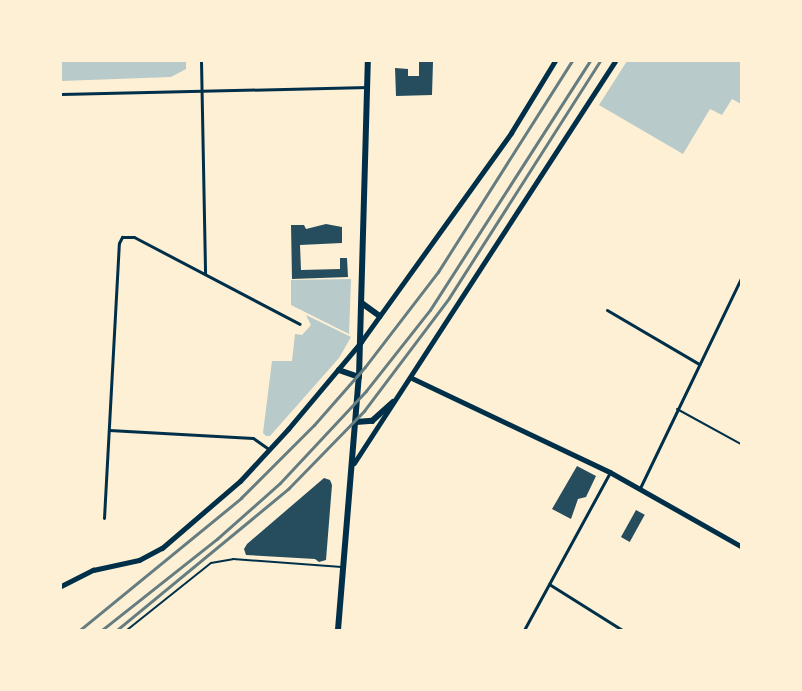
<!DOCTYPE html>
<style>
body{margin:0}
#map{position:relative;width:802px;height:691px;overflow:hidden;background:#fdf0d5;font-family:"Titillium Web",sans-serif}
div>[style]{position:absolute}
[style*='--x']{left:calc(var(--x)*1px);top:calc(var(--y)*1px);width:calc(var(--w)*1px);rotate:calc(var(--a)*1deg)}
.green>*{inset:0;background:#b9caca}
.building>*{inset:0;background:#264d5e;transform-origin:0 0}
.service>*{height:2px;margin:-1px;padding:0 1px;transform-origin:1px;border-radius:1px;background:#003049}
.minor>*{height:3px;margin:-1.5px;padding:0 1.5px;transform-origin:1.5px;border-radius:1.5px;background:#003049}
.tertiary>*{height:4.5px;margin:-2.25px;padding:0 2.25px;transform-origin:2.25px;border-radius:2.25px;background:#003049}
.secondary>*{height:5px;margin:-2.5px;padding:0 2.5px;transform-origin:2.5px;border-radius:2.5px;background:#003049}
.trunk>*{height:5.5px;margin:-2.75px;padding:0 2.75px;transform-origin:2.75px;border-radius:2.75px;background:#003049}
.rail>*{height:2.5px;margin:-1.25px;padding:0 1.25px;transform-origin:1.25px;border-radius:1.25px;background:#657d81}
span{translate:-50% -50%;white-space:nowrap;text-align:center;line-height:1.15;-webkit-text-stroke:4px #fdf0d5;paint-order:stroke}
.frame{position:absolute;inset:0;border:62px solid #fdf0d5;pointer-events:none}
</style>
<div id="map">
<div class="green">
<div style="clip-path:polygon(61px 61px,186px 61px,186px 69px,171px 77px,61px 81px)"></div>
<div style="clip-path:polygon(627px 61px,741px 61px,741px 104px,732px 99px,722px 115px,710px 109px,683px 154px,599px 105px)"></div>
<div style="clip-path:polygon(351px 279px,349px 334px,291px 305px,291px 280px)"></div>
<div style="clip-path:polygon(306px 315px,351px 337px,339px 358px,270px 436px,266px 436px,263px 433px,272px 361px,292px 361px,295px 334px,302px 335px,311px 325px)"></div>
</div>
<div class="building">
<div style="clip-path:polygon(419px 62px,433px 62px,432px 95px,396px 96px,395px 68px,408px 69px,408px 76px,419px 76px)"></div>
<div style="clip-path:polygon(326px 224px,342px 227px,342px 243px,300px 245px,301px 270px,340px 269px,340px 258px,347px 258px,348px 277px,292px 279px,291px 225px,304px 225px,306px 229px)"></div>
<div style="clip-path:polygon(577px 466px,596px 476px,586px 497px,578px 499px,571px 519px,552px 509px)"></div>
<div style="clip-path:polygon(324px 478px,330px 480px,332px 485px,326px 560px,319px 562px,315px 559px,246px 555px,244px 549px,247px 544px)"></div>
<div style="left:636px;top:510px;width:10px;height:31px;rotate:29deg"></div>
</div>
<div class="service">
<div style="--x:677;--y:409;--w:73;--a:28.7"></div>
<div style="--x:127;--y:630;--w:107;--a:-38.6"></div>
<div style="--x:211;--y:563;--w:22;--a:-10"></div>
<div style="--x:233;--y:559;--w:109;--a:4.2"></div>
</div>
<div class="minor">
<div style="--x:201;--y:61;--w:213;--a:88.9"></div>
<div style="--x:61;--y:94;--w:307;--a:-1.3"></div>
<div style="--x:607;--y:310;--w:107;--a:30.4"></div>
<div style="--x:109;--y:430;--w:144;--a:3.2"></div>
<div style="--x:253;--y:438;--w:19;--a:35"></div>
<div style="--x:640;--y:488;--w:233;--a:-64.3"></div>
<div style="--x:104;--y:518;--w:275;--a:-86.9"></div>
<div style="--x:119;--y:243;--w:7;--a:-63"></div>
<div style="--x:122;--y:237;--w:12;--a:0"></div>
<div style="--x:134;--y:237;--w:187;--a:27.7"></div>
<div style="--x:549;--y:584;--w:86;--a:32.2"></div>
<div style="--x:524;--y:630;--w:180;--a:-61.4"></div>
</div>
<div class="tertiary">
<div style="--x:361;--y:342;--w:257;--a:-54.3"></div>
<div style="--x:511;--y:133;--w:84;--a:-58.6"></div>
<div style="--x:412;--y:378;--w:219;--a:25.4"></div>
<div style="--x:610;--y:472;--w:150;--a:29.5"></div>
</div>
<div class="secondary">
<div style="--x:354;--y:463;--w:479;--a:-57"></div>
<div style="--x:61;--y:586;--w:36;--a:-27"></div>
<div style="--x:93;--y:570;--w:47;--a:-12.3"></div>
<div style="--x:139;--y:560;--w:26;--a:-28"></div>
<div style="--x:162;--y:548;--w:103;--a:-40.7"></div>
<div style="--x:240;--y:481;--w:71;--a:-47.3"></div>
<div style="--x:288;--y:429;--w:114;--a:-50"></div>
</div>
<div class="trunk">
<div style="--x:362;--y:303;--w:22;--a:36"></div>
<div style="--x:339;--y:370;--w:21;--a:19"></div>
<div style="--x:356;--y:422;--w:16;--a:-4"></div>
<div style="--x:372;--y:421;--w:28;--a:-42"></div>
<div style="--x:338;--y:630;--w:254;--a:-85.3"></div>
<div style="--x:359;--y:377;--w:316;--a:-88.4"></div>
</div>
<div class="rail">
<div style="--x:80;--y:630;--w:208;--a:-39.3"></div>
<div style="--x:241;--y:498;--w:103;--a:-45"></div>
<div style="--x:314;--y:425;--w:77;--a:-48.7"></div>
<div style="--x:365;--y:367;--w:120;--a:-52.5"></div>
<div style="--x:438;--y:272;--w:250;--a:-57.6"></div>
<div style="--x:102;--y:630;--w:147;--a:-38.4"></div>
<div style="--x:217;--y:539;--w:84;--a:-41.6"></div>
<div style="--x:280;--y:483;--w:126;--a:-46.9"></div>
<div style="--x:366;--y:391;--w:103;--a:-51.7"></div>
<div style="--x:430;--y:310;--w:296;--a:-57.3"></div>
<div style="--x:117;--y:630;--w:222;--a:-39.5"></div>
<div style="--x:288;--y:489;--w:109;--a:-45.7"></div>
<div style="--x:364;--y:411;--w:141;--a:-53"></div>
<div style="--x:449;--y:298;--w:281;--a:-57.5"></div>
</div>
<div class="frame"></div>
</div>
